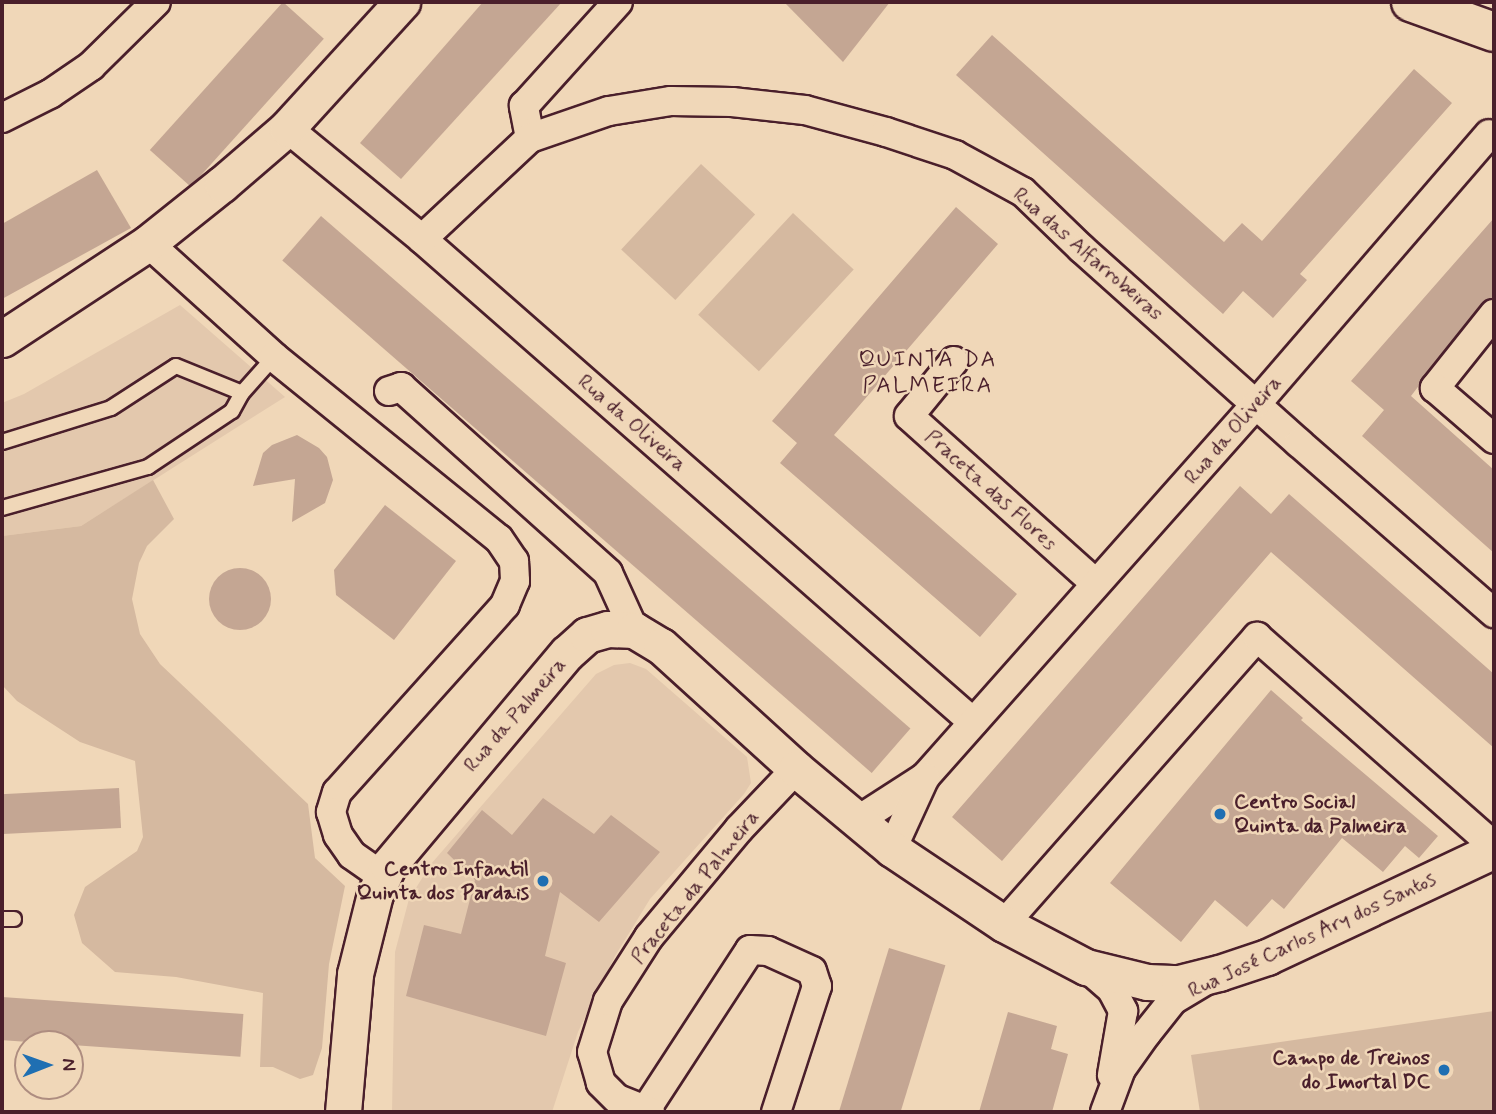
<!DOCTYPE html>
<meta charset="utf-8">
<style>
body{margin:0}
#map{position:relative;width:1496px;height:1114px;overflow:hidden;background:#f0d7b8;font-family:Mynerve,sans-serif}
div>[style]{position:absolute}
[style*='--x']{left:calc(var(--x)*1px);top:calc(var(--y)*1px);width:calc(var(--w)*1px);rotate:calc(var(--a)*1deg)}
.built>*{inset:0;background:#e3c8ad}
.green>*{inset:0;background:#d5b9a0;transform-origin:0 0}
.building>*{inset:0;background:#c4a693;transform-origin:0 0}
.round{border-radius:50%}
.roads{filter:drop-shadow(2px 0 #4a1f2b) drop-shadow(-2px 0 #4a1f2b) drop-shadow(0 2px #4a1f2b) drop-shadow(0 -2px #4a1f2b)}
.service>*{height:14px;margin:-7px;padding:0 7px;transform-origin:7px;border-radius:7px;background:#f0d7b8}
.minor>*{height:28px;margin:-14px;padding:0 14px;transform-origin:14px;border-radius:14px;background:#f0d7b8}
.tertiary>*{height:35px;margin:-17.5px;padding:0 17.5px;transform-origin:17.5px;border-radius:17.5px;background:#f0d7b8}
.secondary>*{height:38px;margin:-19px;padding:0 19px;transform-origin:19px;border-radius:19px;background:#f0d7b8}
.dots>*{width:19px;height:19px;translate:-50% -50%;box-sizing:border-box;border:4px solid #f0d7b8;border-radius:50%}
span{translate:-50% -50%;white-space:nowrap;text-align:center;line-height:1.15;-webkit-text-stroke:5px #f0d7b8;paint-order:stroke}
.street-label{font-size:21px;color:#4a1f2b}
.poi-label{font-size:21px;color:#4a1f2b;font-weight:700}
.left{translate:0 -50%;text-align:left}
.right{translate:-100% -50%;text-align:right}
.neighbourhood-label{font-size:23px;color:#4a1f2b;letter-spacing:2px}
.frame{position:absolute;inset:0;border:4px solid #4a1f2b;pointer-events:none}
.north{position:absolute;left:14px;top:1030px;width:70px;height:70px;box-sizing:border-box;background:#f0d7b8;border:2px solid #ae8d80;border-radius:50%;rotate:89deg;font-size:19px;font-weight:700;line-height:28px;text-align:center;color:#4a1f2b}
.north::after{content:'';display:block;margin:auto;width:24px;height:32px;background:#1f6fb2;clip-path:polygon(50% 0,100% 100%,50% 72%,0 100%)}
</style>
<div id="map">
<div class="built">
<div style="clip-path:polygon(180px 305px,285px 397px,81px 526px,2px 536px,2px 403px,24px 394px)"></div>
<div style="clip-path:polygon(630px 663px,646px 669px,747px 757px,751px 783px,744px 794px,650px 899px,615px 956px,578px 1032px,552px 1112px,392px 1112px,395px 952px,409px 899px,431px 864px,596px 674px,614px 665px)"></div>
</div>
<div class="green">
<div style="left:701px;top:164px;width:74px;height:117px;rotate:43deg"></div>
<div style="left:793px;top:213px;width:83px;height:139px;rotate:43deg"></div>
<div style="clip-path:polygon(153px 480px,174px 519px,147px 546px,139px 563px,132px 599px,140px 634px,160px 664px,308px 804px,315px 858px,345px 886px,329px 964px,322px 1048px,313px 1075px,300px 1079px,273px 1067px,260px 1067px,263px 993px,176px 977px,115px 972px,82px 943px,74px 915px,85px 887px,137px 851px,143px 837px,135px 761px,80px 742px,17px 701px,2px 685px,2px 536px,81px 526px)"></div>
<div style="clip-path:polygon(1494px 1011px,1494px 1112px,1200px 1112px,1191px 1055px)"></div>
</div>
<div class="building">
<div style="left:283px;top:2px;width:55px;height:199px;rotate:42deg"></div>
<div style="clip-path:polygon(483px 2px,562px 2px,401px 179px,360px 143px)"></div>
<div style="clip-path:polygon(784px 2px,890px 2px,843px 62px)"></div>
<div style="clip-path:polygon(992px 35px,1224px 242px,1242px 223px,1262px 241px,1414px 69px,1452px 103px,1300px 274px,1307px 280px,1273px 318px,1243px 291px,1223px 314px,956px 75px)"></div>
<div style="clip-path:polygon(97px 170px,131px 228px,2px 299px,2px 224px)"></div>
<div style="clip-path:polygon(956px 207px,998px 244px,834px 435px,1017px 594px,980px 637px,780px 463px,797px 443px,772px 421px)"></div>
<div style="left:321px;top:216px;width:781px;height:59px;rotate:41deg"></div>
<div style="clip-path:polygon(1494px 218px,1494px 298px,1481px 304px,1411px 396px,1494px 470px,1494px 553px,1362px 436px,1384px 410px,1351px 381px)"></div>
<div style="clip-path:polygon(297px 435px,319px 448px,327px 457px,333px 480px,325px 503px,292px 522px,295px 479px,253px 486px,263px 453px,272px 445px)"></div>
<div style="clip-path:polygon(1240px 486px,1271px 514px,1289px 494px,1494px 674px,1494px 748px,1271px 552px,1002px 861px,952px 817px)"></div>
<div style="clip-path:polygon(385px 505px,456px 561px,394px 640px,336px 595px,334px 570px)"></div>
<div class="round" style="left:209px;top:568px;width:62px;height:62px"></div>
<div style="clip-path:polygon(1271px 690px,1303px 718px,1301px 720px,1438px 836px,1419px 858px,1405px 846px,1383px 872px,1342px 838px,1284px 909px,1272px 899px,1247px 927px,1215px 900px,1181px 942px,1110px 883px)"></div>
<div style="left:119px;top:788px;width:40px;height:118px;rotate:87deg"></div>
<div style="clip-path:polygon(543px 798px,594px 834px,611px 815px,660px 852px,599px 922px,560px 892px,545px 956px,566px 963px,546px 1036px,406px 996px,424px 925px,461px 934px,475px 880px,447px 853px,482px 810px,512px 835px)"></div>
<div style="left:889px;top:948px;width:59px;height:171px;rotate:17deg"></div>
<div style="left:2px;top:997px;width:242px;height:43px;rotate:4deg"></div>
<div style="clip-path:polygon(1008px 1012px,1057px 1026px,1051px 1049px,1068px 1054px,1052px 1112px,979px 1112px)"></div>
</div>
<div class="roads">
<div class="service">
<div style="--x:2;--y:442;--w:114;--a:-17.3"></div>
<div style="--x:111;--y:408;--w:77;--a:-32.9"></div>
<div style="--x:176;--y:366;--w:71;--a:22.2"></div>
<div style="--x:2;--y:508;--w:152;--a:-15.7"></div>
<div style="--x:148;--y:467;--w:101;--a:-33.7"></div>
<div style="--x:232;--y:411;--w:21;--a:-61"></div>
<div style="--x:242;--y:393;--w:48;--a:-48.4"></div>
<div style="--x:2;--y:919;--w:12;--a:0"></div>
</div>
<div class="minor">
<div style="--x:2;--y:118;--w:54;--a:-26.6"></div>
<div style="--x:50;--y:94;--w:50;--a:-34.3"></div>
<div style="--x:91;--y:66;--w:91;--a:-44.6"></div>
<div style="--x:287;--y:128;--w:175;--a:39.4"></div>
<div style="--x:422;--y:239;--w:733;--a:41.24"></div>
<div style="--x:530;--y:138;--w:33;--a:-101"></div>
<div style="--x:524;--y:106;--w:140;--a:-47.9"></div>
<div style="--x:422;--y:239;--w:148;--a:-43.1"></div>
<div style="--x:530;--y:138;--w:83;--a:-18.9"></div>
<div style="--x:609;--y:111;--w:63;--a:-9.2"></div>
<div style="--x:671;--y:101;--w:61;--a:0.9"></div>
<div style="--x:732;--y:102;--w:73;--a:6.3"></div>
<div style="--x:805;--y:110;--w:84;--a:15.2"></div>
<div style="--x:886;--y:132;--w:73;--a:18.4"></div>
<div style="--x:955;--y:155;--w:77;--a:28.6"></div>
<div style="--x:1023;--y:192;--w:82;--a:44"></div>
<div style="--x:1082;--y:249;--w:291;--a:41.8"></div>
<div style="--x:1299;--y:443;--w:259;--a:41.1"></div>
<div style="--x:148;--y:243;--w:170;--a:42.1"></div>
<div style="--x:274;--y:357;--w:289;--a:39"></div>
<div style="--x:499;--y:539;--w:27;--a:56"></div>
<div style="--x:514;--y:561;--w:20;--a:87"></div>
<div style="--x:515;--y:581;--w:26;--a:113"></div>
<div style="--x:505;--y:605;--w:251;--a:131.9"></div>
<div style="--x:337;--y:792;--w:21;--a:107"></div>
<div style="--x:331;--y:812;--w:24;--a:73"></div>
<div style="--x:338;--y:835;--w:24;--a:55"></div>
<div style="--x:352;--y:855;--w:38;--a:35"></div>
<div style="--x:1494;--y:314;--w:95;--a:128.6"></div>
<div style="--x:1435;--y:388;--w:78;--a:40.8"></div>
<div style="--x:954;--y:361;--w:71;--a:129.3"></div>
<div style="--x:909;--y:416;--w:251;--a:41.9"></div>
<div style="--x:389;--y:391;--w:13;--a:-18"></div>
<div style="--x:401;--y:387;--w:278;--a:41.9"></div>
<div style="--x:608;--y:573;--w:63;--a:65.5"></div>
<div style="--x:857;--y:821;--w:81;--a:-32.9"></div>
<div style="--x:925;--y:777;--w:500;--a:-48.4"></div>
<div style="--x:1257;--y:403;--w:355;--a:-49.2"></div>
<div style="--x:892;--y:849;--w:79;--a:-65.4"></div>
<div style="--x:1004;--y:924;--w:383;--a:-48.6"></div>
<div style="--x:1257;--y:637;--w:316;--a:41.4"></div>
<div style="--x:1086;--y:967;--w:35;--a:41"></div>
<div style="--x:1112;--y:990;--w:24;--a:62"></div>
<div style="--x:1123;--y:1011;--w:65;--a:99.8"></div>
<div style="--x:645;--y:1111;--w:192;--a:-56.9"></div>
<div style="--x:750;--y:950;--w:18;--a:3"></div>
<div style="--x:768;--y:951;--w:48;--a:24.4"></div>
<div style="--x:812;--y:971;--w:16;--a:72"></div>
<div style="--x:817;--y:986;--w:133;--a:108"></div>
<div style="--x:650;--y:1112;--w:35;--a:-158"></div>
<div style="--x:617;--y:1099;--w:23;--a:-135"></div>
<div style="--x:601;--y:1083;--w:32;--a:-106"></div>
<div style="--x:592;--y:1052;--w:53;--a:-72.6"></div>
<div style="--x:608;--y:1001;--w:76;--a:-57.4"></div>
<div style="--x:649;--y:937;--w:141;--a:-50.2"></div>
<div style="--x:739;--y:829;--w:83;--a:-46.5"></div>
<div style="--x:1105;--y:1112;--w:46;--a:-69.6"></div>
<div style="--x:1121;--y:1069;--w:43;--a:-54.5"></div>
<div style="--x:1146;--y:1034;--w:43;--a:-51.5"></div>
<div style="--x:1173;--y:1000;--w:37;--a:-31"></div>
</div>
<div class="tertiary">
<div style="--x:2;--y:339;--w:175;--a:-33.3"></div>
<div style="--x:148;--y:243;--w:95;--a:-38.6"></div>
<div style="--x:222;--y:184;--w:86;--a:-40.7"></div>
<div style="--x:287;--y:128;--w:171;--a:-47.6"></div>
<div style="--x:343;--y:1112;--w:139;--a:-85"></div>
<div style="--x:355;--y:974;--w:82;--a:-76"></div>
<div style="--x:375;--y:894;--w:31;--a:-65"></div>
<div style="--x:388;--y:866;--w:278;--a:-50"></div>
<div style="--x:567;--y:653;--w:27;--a:-42"></div>
<div style="--x:587;--y:635;--w:22;--a:-16"></div>
<div style="--x:608;--y:629;--w:26;--a:2"></div>
<div style="--x:634;--y:630;--w:31;--a:31"></div>
<div style="--x:661;--y:646;--w:183;--a:42.3"></div>
<div style="--x:796;--y:769;--w:125;--a:39.8"></div>
<div style="--x:892;--y:849;--w:135;--a:33.8"></div>
<div style="--x:1004;--y:924;--w:93;--a:27.7"></div>
<div style="--x:1086;--y:967;--w:63;--a:13.8"></div>
<div style="--x:1147;--y:982;--w:32;--a:2"></div>
<div style="--x:1179;--y:983;--w:41;--a:-14"></div>
<div style="--x:1219;--y:973;--w:51;--a:-18.4"></div>
<div style="--x:1267;--y:957;--w:251;--a:-25.2"></div>
</div>
<div class="secondary">
<div style="--x:1411;--y:2;--w:88;--a:19.9"></div>
</div>
</div>
<div class="dots">
<div style="left:1220px;top:814px;background:#1f6fb2"></div>
<div style="left:543px;top:881px;background:#1f6fb2"></div>
<div style="left:1444px;top:1070px;background:#1f6fb2"></div>
</div>
<div class="street-label">
<span style="left:1088px;top:254px;rotate:41deg">Rua das Alfarrobeiras</span>
<span style="left:632px;top:423px;rotate:41deg">Rua da Oliveira</span>
<span style="left:1233px;top:430px;rotate:-49deg">Rua da Oliveira</span>
<span style="left:991px;top:490px;rotate:42deg">Praceta das Flores</span>
<span style="left:515px;top:715px;rotate:-49deg">Rua da Palmeira</span>
<span style="left:695px;top:887px;rotate:-51deg">Praceta da Palmeira</span>
<span style="left:1312px;top:935px;rotate:-25deg">Rua José Carlos Ary dos Santos</span>
</div>
<div class="poi-label">
<span class="left" style="left:1234px;top:814px">Centro Social<br>Quinta da Palmeira</span>
<span class="right" style="left:529px;top:881px">Centro Infantil<br>Quinta dos Pardais</span>
<span class="right" style="left:1430px;top:1070px">Campo de Treinos<br>do Imortal DC</span>
</div>
<div class="neighbourhood-label">
<span style="left:928px;top:373px">QUINTA DA<br>PALMEIRA</span>
</div>
<div class="frame"></div>
<div class="north">N</div>
</div>
